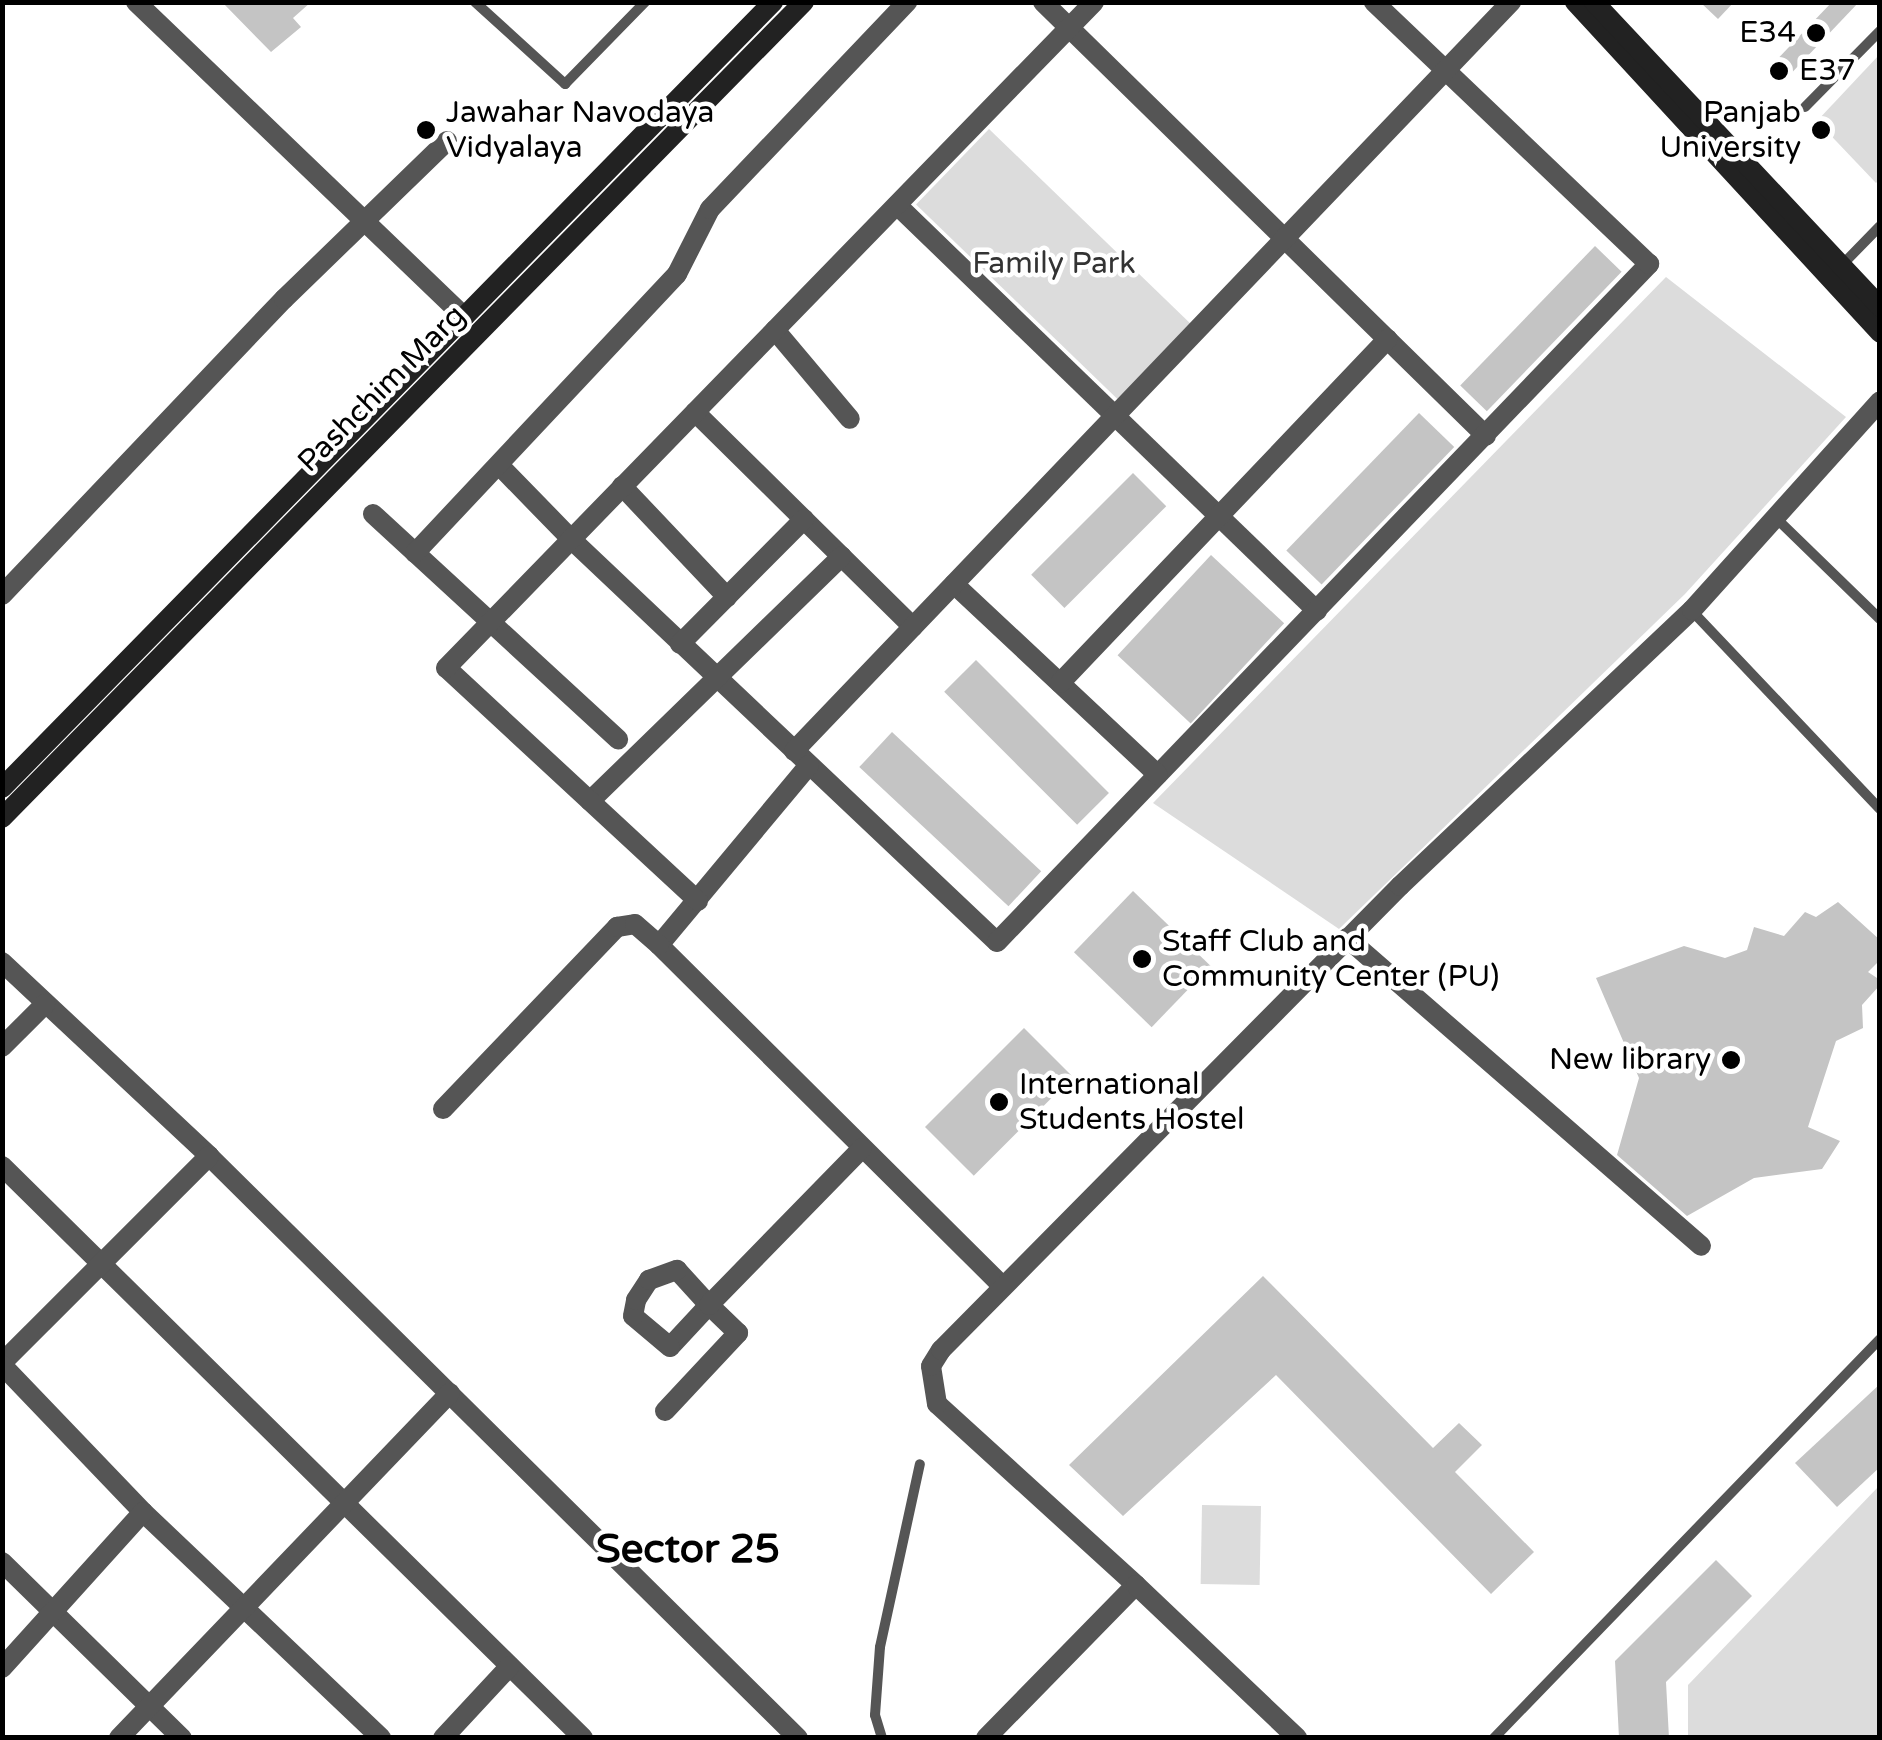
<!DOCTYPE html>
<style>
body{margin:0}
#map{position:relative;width:1882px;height:1740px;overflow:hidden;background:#fff;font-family:"Varela Round",sans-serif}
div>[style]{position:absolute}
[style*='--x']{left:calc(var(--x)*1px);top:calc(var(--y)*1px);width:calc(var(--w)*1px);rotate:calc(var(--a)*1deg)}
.green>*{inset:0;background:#dcdcdc;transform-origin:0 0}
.building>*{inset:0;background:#c4c4c4;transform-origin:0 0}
.service>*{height:10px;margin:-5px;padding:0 5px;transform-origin:5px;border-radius:5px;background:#555}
.minor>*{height:20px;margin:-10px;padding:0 10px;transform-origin:10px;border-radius:10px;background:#555}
.secondary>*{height:20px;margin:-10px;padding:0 10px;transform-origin:10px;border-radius:10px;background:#222}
.dots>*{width:28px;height:28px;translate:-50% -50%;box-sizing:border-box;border:5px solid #fff;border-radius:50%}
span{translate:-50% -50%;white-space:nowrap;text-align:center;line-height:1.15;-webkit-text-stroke:9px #fff;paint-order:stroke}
.poi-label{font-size:30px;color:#000}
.right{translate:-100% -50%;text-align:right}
.left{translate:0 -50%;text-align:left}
.park-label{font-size:30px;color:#333}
.street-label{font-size:30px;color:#000}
.district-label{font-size:40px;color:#000;font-weight:700}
.frame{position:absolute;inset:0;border:5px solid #000;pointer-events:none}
</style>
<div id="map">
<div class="green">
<div style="clip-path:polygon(1879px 55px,1880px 179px,1876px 183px,1817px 121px)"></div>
<div style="left:989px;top:129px;width:281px;height:105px;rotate:44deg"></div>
<div style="clip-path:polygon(1666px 277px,1846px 417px,1685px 594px,1339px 929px,1153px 803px)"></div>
<div style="clip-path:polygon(1879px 1486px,1879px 1737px,1688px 1737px,1688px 1685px)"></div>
<div style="left:1202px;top:1505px;width:59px;height:79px;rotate:1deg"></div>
</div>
<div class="building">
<div style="clip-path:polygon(222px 2px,311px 2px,293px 18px,301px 27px,271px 52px)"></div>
<div style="clip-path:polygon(1700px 2px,1734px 2px,1718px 19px)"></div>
<div style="clip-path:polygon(1832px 2px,1859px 2px,1782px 83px,1767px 70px)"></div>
<div style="left:1595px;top:246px;width:37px;height:194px;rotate:44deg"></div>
<div style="left:1419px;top:413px;width:49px;height:191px;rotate:44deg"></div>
<div style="left:1133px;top:473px;width:47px;height:144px;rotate:45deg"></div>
<div style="left:1211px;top:555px;width:100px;height:137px;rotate:43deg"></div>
<div style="left:976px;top:660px;width:188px;height:45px;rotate:45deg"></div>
<div style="left:892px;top:732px;width:204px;height:48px;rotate:43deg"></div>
<div style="left:1133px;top:891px;width:108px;height:85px;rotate:44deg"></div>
<div style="clip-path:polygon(1838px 902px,1880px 940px,1880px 960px,1868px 972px,1880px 980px,1880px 985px,1862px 1005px,1863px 1028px,1836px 1041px,1808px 1127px,1840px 1141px,1822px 1169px,1754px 1178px,1687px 1216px,1617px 1155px,1639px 1078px,1596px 978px,1684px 946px,1725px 958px,1747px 950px,1754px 927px,1784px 936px,1805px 912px,1816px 917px)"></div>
<div style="left:1024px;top:1028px;width:69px;height:140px;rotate:45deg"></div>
<div style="clip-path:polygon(1263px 1276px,1433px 1448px,1459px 1423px,1482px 1445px,1455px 1472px,1534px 1552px,1491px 1594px,1276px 1375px,1123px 1516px,1069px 1465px)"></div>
<div style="clip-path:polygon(1880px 1384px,1880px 1467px,1837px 1507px,1795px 1463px)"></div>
<div style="clip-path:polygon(1716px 1560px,1752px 1596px,1666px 1682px,1669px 1738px,1619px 1738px,1615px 1661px)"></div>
</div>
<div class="service">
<div style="--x:475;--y:2;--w:122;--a:42.3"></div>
<div style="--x:565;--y:84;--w:115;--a:-45.7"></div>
<div style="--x:1805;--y:107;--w:107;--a:-45.4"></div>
<div style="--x:1842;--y:265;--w:54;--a:-45.7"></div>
<div style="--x:1776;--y:518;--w:145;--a:44.2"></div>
<div style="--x:1692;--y:611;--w:273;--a:46.5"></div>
<div style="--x:882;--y:1738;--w:24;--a:-107"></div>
<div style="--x:875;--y:1715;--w:68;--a:-85.8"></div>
<div style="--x:880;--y:1647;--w:187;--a:-77.7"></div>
<div style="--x:1494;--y:1738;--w:555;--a:-45.95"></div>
</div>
<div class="minor">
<div style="--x:136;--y:2;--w:455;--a:43.8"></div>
<div style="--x:1043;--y:2;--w:620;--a:44.41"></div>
<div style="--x:897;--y:205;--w:584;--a:44.03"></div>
<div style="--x:775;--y:330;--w:116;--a:49.9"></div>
<div style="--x:695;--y:412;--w:306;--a:44.6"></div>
<div style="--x:500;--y:466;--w:102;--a:45.8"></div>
<div style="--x:571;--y:539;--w:586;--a:43.41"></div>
<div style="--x:997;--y:942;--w:941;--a:-46.12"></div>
<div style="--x:1649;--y:264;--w:380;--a:-136.4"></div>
<div style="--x:622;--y:486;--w:153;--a:46.6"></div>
<div style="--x:373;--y:514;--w:333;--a:42.6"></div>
<div style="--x:415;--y:553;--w:383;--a:-46.8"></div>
<div style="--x:677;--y:274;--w:73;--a:-63.1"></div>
<div style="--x:710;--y:209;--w:286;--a:-46.4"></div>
<div style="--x:954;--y:584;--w:279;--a:43.1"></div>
<div style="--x:2;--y:595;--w:409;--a:-46.4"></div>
<div style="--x:284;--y:299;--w:227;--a:-44.1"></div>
<div style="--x:680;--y:644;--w:176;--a:-45.2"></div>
<div style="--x:1060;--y:683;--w:475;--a:-46.4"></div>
<div style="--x:794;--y:751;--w:1037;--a:-46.25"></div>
<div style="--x:809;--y:765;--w:234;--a:129.8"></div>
<div style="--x:659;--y:945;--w:484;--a:44.8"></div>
<div style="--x:590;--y:801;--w:351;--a:-44.2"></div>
<div style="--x:698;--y:901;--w:343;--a:-137.2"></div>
<div style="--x:446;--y:668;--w:929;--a:-45.78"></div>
<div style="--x:1347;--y:938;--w:469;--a:41"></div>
<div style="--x:2;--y:962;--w:284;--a:43.1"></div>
<div style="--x:209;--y:1156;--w:828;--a:44.66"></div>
<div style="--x:2;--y:1047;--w:61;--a:-45"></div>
<div style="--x:443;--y:1109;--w:252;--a:-46.3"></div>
<div style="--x:617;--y:927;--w:18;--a:-9"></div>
<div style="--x:635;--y:924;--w:32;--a:41"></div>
<div style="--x:2;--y:1166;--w:815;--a:44.55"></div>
<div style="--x:677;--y:1270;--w:47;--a:47.6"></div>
<div style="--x:709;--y:1305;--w:57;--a:132.9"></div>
<div style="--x:670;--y:1347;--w:48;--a:-140"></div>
<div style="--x:633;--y:1316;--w:16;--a:-79"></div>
<div style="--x:636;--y:1300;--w:24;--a:-57"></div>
<div style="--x:649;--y:1280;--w:30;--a:-20"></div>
<div style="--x:2;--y:1363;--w:293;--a:-45"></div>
<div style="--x:2;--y:1365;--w:204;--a:46.2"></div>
<div style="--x:143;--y:1512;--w:328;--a:43.5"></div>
<div style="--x:665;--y:1411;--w:107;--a:-46.9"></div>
<div style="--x:738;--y:1333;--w:40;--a:-136"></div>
<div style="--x:709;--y:1305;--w:219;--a:-45.7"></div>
<div style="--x:2;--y:1562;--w:252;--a:44.4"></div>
<div style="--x:1136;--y:1585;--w:269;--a:-137.7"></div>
<div style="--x:937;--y:1404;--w:38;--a:-99"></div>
<div style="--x:931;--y:1366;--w:19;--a:-58"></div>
<div style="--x:941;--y:1350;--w:653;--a:-45.31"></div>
<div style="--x:1400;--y:886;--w:402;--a:-43.4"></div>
<div style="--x:1692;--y:610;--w:281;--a:-48"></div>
<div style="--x:2;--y:1668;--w:210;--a:-47.9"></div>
<div style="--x:119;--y:1738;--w:478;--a:-46.2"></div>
<div style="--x:443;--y:1738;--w:98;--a:-47.1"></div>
<div style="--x:986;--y:1738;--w:214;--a:-45.6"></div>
<div style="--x:1136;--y:1585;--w:222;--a:43.5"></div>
</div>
<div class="secondary">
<div style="--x:1575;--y:2;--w:450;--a:47.3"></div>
<div style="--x:1594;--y:2;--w:418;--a:46.8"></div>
<div style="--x:2;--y:788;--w:1101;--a:-45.55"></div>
<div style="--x:2;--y:818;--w:1144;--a:-45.5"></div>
</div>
<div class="dots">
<div style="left:1816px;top:33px;background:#000"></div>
<div style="left:1779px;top:71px;background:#000"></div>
<div style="left:426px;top:130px;background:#000"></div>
<div style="left:1821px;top:130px;background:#000"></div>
<div style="left:1142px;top:959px;background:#000"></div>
<div style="left:1731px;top:1060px;background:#000"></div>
<div style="left:999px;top:1102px;background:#000"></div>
</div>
<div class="poi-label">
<span class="right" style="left:1796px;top:33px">E34</span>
<span class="left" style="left:1799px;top:71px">E37</span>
<span class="left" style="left:446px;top:130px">Jawahar Navodaya<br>Vidyalaya</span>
<span class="right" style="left:1801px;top:130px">Panjab<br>University</span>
<span class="left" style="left:1162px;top:959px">Staff Club and<br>Community Center (PU)</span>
<span class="right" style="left:1711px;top:1060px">New library</span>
<span class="left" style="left:1019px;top:1102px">International<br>Students Hostel</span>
</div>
<div class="park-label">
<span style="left:1054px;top:264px">Family Park</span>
</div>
<div class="street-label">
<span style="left:382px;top:389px;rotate:-45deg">Pashchim Marg</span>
</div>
<div class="district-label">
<span style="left:688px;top:1549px">Sector 25</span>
</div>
<div class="frame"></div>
</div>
